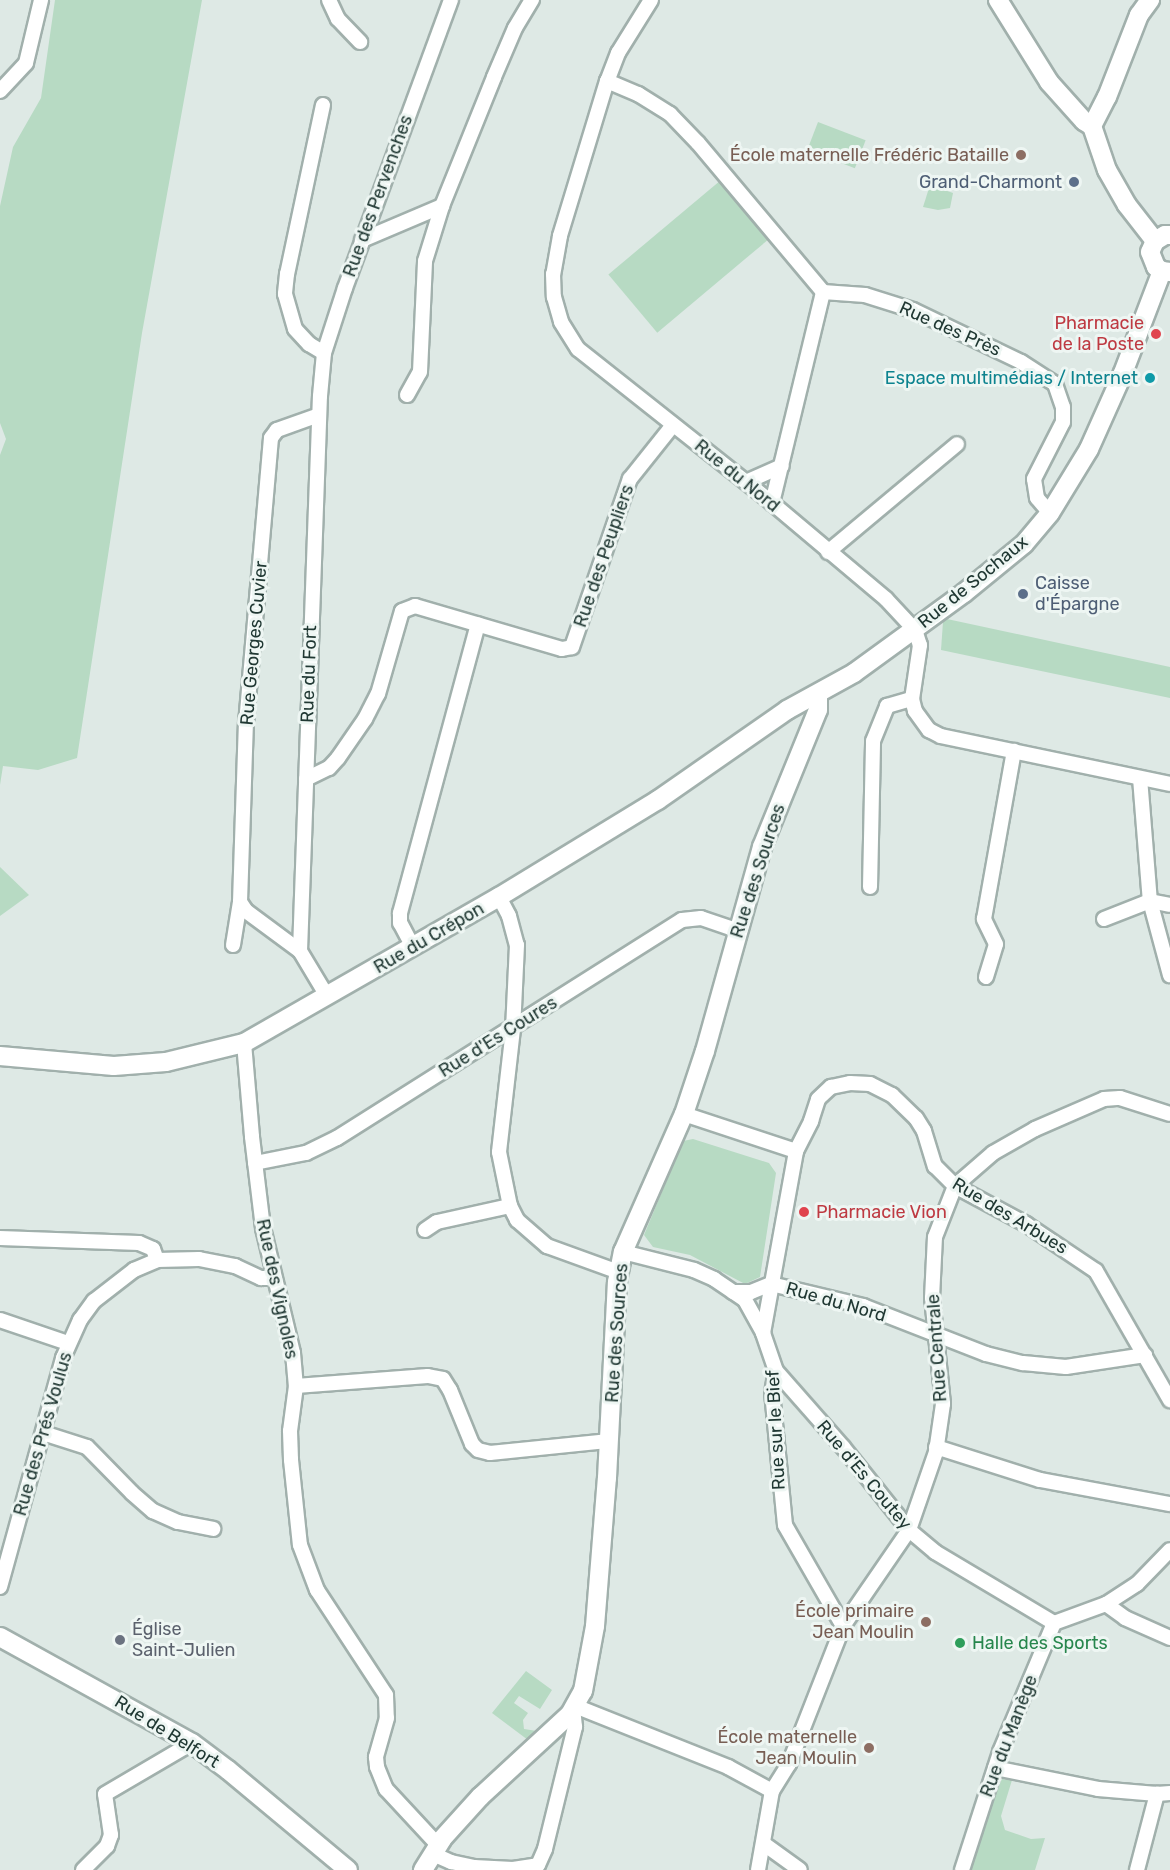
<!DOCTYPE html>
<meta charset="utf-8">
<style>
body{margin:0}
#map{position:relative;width:1170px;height:1870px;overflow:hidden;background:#dee9e5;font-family:Rubik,sans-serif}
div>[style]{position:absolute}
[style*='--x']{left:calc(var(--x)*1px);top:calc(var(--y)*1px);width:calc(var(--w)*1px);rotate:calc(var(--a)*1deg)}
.green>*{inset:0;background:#b7dac3;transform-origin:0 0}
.roads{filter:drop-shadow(2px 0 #a1b0ac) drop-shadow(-2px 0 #a1b0ac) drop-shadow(0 2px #a1b0ac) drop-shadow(0 -2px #a1b0ac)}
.street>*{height:14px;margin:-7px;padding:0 7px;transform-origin:7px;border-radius:7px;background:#fff}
.secondary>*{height:18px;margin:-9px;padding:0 9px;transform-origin:9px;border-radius:9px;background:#fff}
.dots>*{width:16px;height:16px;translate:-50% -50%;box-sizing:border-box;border:3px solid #eef6f3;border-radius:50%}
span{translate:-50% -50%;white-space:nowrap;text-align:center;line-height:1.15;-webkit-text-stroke:6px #eef6f3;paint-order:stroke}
.education-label{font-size:18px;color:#785e54}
.right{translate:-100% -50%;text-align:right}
.service-label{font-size:18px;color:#4e5e75}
.left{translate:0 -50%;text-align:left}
.street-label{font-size:18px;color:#203833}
.health-label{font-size:18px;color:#be3a42}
.culture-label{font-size:18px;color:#0d838f}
.worship-label{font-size:18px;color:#5b616d}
.leisure-label{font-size:18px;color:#27864d}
</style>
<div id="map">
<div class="green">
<div style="clip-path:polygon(55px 0,202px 0,142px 333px,77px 758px,38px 770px,3px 766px,0 785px,0 455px,6px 439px,0 423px,0 206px,13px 147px,41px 98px)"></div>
<div style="left:818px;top:122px;width:51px;height:30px;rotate:21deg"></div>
<div style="left:721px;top:180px;width:76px;height:147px;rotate:50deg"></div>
<div style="clip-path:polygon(930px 185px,953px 193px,950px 208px,938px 210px,923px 207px)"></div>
<div style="clip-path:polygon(947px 619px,1170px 667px,1170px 698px,941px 650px,943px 622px)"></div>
<div style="clip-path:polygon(0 867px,29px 895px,0 916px)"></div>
<div style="clip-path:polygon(693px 1139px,769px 1163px,776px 1173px,760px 1277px,745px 1284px,690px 1255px,653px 1247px,644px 1235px,683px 1141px)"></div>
<div style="clip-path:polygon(526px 1671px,552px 1690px,540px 1709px,519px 1696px,514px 1703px,528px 1713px,523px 1720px,524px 1729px,537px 1731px,528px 1740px,492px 1713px)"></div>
<div style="clip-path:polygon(1002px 1779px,1012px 1780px,1001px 1816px,1005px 1830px,1031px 1839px,1045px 1838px,1035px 1870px,969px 1870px,998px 1784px)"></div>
</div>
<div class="roads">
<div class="street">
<div style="--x:329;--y:0;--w:21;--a:65"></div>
<div style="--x:338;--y:19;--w:32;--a:46"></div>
<div style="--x:651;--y:0;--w:62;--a:121.9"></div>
<div style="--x:618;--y:53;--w:30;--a:111"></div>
<div style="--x:607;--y:81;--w:162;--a:106.9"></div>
<div style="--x:560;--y:236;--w:39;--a:100"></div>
<div style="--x:553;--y:274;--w:23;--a:88"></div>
<div style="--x:554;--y:297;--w:26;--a:74"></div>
<div style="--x:561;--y:322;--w:32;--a:58"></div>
<div style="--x:578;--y:349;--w:248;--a:38.4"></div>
<div style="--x:772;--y:503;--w:149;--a:40.1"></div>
<div style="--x:886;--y:599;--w:42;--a:46.9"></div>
<div style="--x:915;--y:630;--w:16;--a:72"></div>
<div style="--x:920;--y:645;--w:55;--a:98.4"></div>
<div style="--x:912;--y:699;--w:12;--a:76"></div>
<div style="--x:915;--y:711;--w:24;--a:54"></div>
<div style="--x:929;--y:730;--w:13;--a:27"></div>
<div style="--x:941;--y:736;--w:234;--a:11.8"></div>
<div style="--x:607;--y:81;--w:34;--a:23"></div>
<div style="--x:638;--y:94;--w:38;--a:32"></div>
<div style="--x:670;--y:114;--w:40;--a:46"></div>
<div style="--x:698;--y:143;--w:194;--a:50"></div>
<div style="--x:823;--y:292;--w:42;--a:4.1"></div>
<div style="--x:865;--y:295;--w:50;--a:17.4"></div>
<div style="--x:913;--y:310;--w:120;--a:25.7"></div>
<div style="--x:1021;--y:362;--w:40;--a:32.9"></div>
<div style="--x:1055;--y:384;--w:24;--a:71"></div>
<div style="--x:1063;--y:407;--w:15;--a:90"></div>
<div style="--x:1063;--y:422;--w:64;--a:117"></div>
<div style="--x:1034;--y:479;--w:19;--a:81"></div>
<div style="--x:1037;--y:498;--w:20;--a:49"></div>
<div style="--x:0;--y:91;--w:38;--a:-47"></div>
<div style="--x:26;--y:63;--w:65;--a:-76.6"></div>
<div style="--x:323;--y:105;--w:173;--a:102"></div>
<div style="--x:287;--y:274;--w:20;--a:96"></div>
<div style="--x:285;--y:294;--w:36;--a:74"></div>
<div style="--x:295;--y:329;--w:21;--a:47"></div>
<div style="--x:309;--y:344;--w:17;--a:31"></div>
<div style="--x:362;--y:240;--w:87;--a:-23"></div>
<div style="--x:442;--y:206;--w:139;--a:-68"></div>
<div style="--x:494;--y:77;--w:53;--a:-66.8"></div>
<div style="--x:515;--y:28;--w:33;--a:-59"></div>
<div style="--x:407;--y:395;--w:26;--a:-61"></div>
<div style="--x:420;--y:372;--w:111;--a:-87.4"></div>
<div style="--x:425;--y:261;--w:58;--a:-72.8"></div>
<div style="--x:319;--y:415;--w:45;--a:160.3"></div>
<div style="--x:277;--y:430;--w:10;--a:127"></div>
<div style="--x:271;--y:438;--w:284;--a:95"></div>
<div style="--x:246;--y:721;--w:181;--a:91.9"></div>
<div style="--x:240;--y:902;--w:11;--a:56"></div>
<div style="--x:246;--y:911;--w:67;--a:36.5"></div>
<div style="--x:300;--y:951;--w:52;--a:59"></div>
<div style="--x:746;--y:482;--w:39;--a:-24"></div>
<div style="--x:772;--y:503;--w:217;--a:-76.4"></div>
<div style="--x:828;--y:552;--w:168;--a:-39.9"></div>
<div style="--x:1140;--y:778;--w:123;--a:85.4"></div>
<div style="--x:1150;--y:901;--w:77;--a:74.9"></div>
<div style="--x:306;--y:779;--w:25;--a:-26"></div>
<div style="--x:329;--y:768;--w:13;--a:-48"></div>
<div style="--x:338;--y:758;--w:47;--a:-55.3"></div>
<div style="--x:365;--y:719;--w:28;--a:-63"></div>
<div style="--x:378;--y:694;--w:86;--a:-73.9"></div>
<div style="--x:402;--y:611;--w:14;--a:-21"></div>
<div style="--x:415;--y:606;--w:153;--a:16.3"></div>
<div style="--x:562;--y:649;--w:10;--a:-11"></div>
<div style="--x:572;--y:647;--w:178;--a:-71"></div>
<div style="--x:630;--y:479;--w:69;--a:-51.5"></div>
<div style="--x:870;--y:887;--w:146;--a:-88.8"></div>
<div style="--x:873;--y:741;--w:38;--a:-68"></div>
<div style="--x:887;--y:706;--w:26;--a:-16"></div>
<div style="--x:499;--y:897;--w:21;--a:62"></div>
<div style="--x:509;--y:916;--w:30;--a:75"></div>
<div style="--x:517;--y:945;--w:84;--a:92.7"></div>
<div style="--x:513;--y:1029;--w:124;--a:96.5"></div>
<div style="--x:499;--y:1152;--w:55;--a:78.5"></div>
<div style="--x:510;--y:1206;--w:16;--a:63"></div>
<div style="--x:517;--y:1220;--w:40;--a:41"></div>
<div style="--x:547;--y:1246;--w:77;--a:19.9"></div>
<div style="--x:1150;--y:901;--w:20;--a:11"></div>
<div style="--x:1104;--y:919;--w:49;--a:-21.4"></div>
<div style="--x:233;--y:945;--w:44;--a:-80.8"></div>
<div style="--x:413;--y:947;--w:27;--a:-118"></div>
<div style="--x:400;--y:923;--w:10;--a:-90"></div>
<div style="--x:400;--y:913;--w:299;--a:-74.9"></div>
<div style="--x:300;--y:951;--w:555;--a:-87.94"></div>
<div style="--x:320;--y:396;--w:43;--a:-84.7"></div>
<div style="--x:324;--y:353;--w:68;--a:-72.1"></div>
<div style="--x:345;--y:288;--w:307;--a:-69.8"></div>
<div style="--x:986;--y:977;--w:34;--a:-73"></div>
<div style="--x:996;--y:944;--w:28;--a:-116"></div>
<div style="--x:984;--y:919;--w:171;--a:-79.9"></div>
<div style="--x:244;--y:1043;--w:94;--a:85.1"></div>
<div style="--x:252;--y:1137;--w:92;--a:83.1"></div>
<div style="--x:263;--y:1228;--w:129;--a:76.5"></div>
<div style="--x:293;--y:1353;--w:33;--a:85"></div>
<div style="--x:296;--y:1386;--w:45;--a:97.6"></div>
<div style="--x:290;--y:1431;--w:29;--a:88"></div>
<div style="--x:291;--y:1460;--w:85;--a:84"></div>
<div style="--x:300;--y:1545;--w:48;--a:69.3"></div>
<div style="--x:317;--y:1590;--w:126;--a:56.7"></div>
<div style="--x:386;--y:1695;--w:23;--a:88"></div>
<div style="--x:387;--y:1718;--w:41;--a:105.8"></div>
<div style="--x:376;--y:1757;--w:10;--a:84"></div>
<div style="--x:377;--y:1767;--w:24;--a:68"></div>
<div style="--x:386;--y:1789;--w:76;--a:47.1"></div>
<div style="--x:684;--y:1114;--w:118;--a:18.3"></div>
<div style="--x:255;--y:1163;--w:52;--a:-11.1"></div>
<div style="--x:306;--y:1153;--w:34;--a:-26"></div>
<div style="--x:337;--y:1138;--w:408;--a:-32.3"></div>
<div style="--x:682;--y:920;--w:19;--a:-6"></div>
<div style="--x:701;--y:918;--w:40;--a:18.9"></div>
<div style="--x:425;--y:1230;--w:14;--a:-34"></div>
<div style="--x:437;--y:1222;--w:75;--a:-12.4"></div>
<div style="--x:0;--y:1238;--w:139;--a:2.1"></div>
<div style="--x:139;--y:1243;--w:15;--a:23"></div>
<div style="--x:153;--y:1249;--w:12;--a:70"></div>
<div style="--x:623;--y:1252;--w:73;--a:14.2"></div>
<div style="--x:694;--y:1270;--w:22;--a:24"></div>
<div style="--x:714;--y:1279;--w:37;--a:34"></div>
<div style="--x:745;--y:1300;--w:38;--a:61"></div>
<div style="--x:771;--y:1284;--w:95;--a:13.4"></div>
<div style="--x:863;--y:1306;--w:132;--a:21.3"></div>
<div style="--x:986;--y:1354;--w:38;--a:14"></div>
<div style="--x:1023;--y:1363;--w:43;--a:5.3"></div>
<div style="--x:1066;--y:1367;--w:80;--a:-8.6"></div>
<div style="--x:733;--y:1292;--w:18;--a:0"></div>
<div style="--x:751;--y:1292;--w:22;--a:-22"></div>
<div style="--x:0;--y:1320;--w:72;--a:18.7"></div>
<div style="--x:776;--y:1371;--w:101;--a:48.6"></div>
<div style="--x:843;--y:1447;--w:106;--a:51.5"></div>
<div style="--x:909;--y:1530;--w:34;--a:40"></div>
<div style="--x:935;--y:1552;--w:139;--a:30.8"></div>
<div style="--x:296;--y:1386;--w:132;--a:-4.3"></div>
<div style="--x:428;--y:1376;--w:15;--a:11"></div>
<div style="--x:443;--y:1379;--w:13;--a:58"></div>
<div style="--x:450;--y:1390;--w:58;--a:67.8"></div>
<div style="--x:472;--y:1444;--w:8;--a:45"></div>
<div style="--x:478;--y:1450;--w:12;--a:14"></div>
<div style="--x:490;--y:1453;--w:120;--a:-5.8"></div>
<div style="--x:43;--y:1433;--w:46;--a:17.7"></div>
<div style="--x:87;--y:1447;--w:64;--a:45.6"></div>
<div style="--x:132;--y:1493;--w:28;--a:41"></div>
<div style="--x:153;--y:1511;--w:27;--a:24"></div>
<div style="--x:178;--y:1522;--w:36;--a:11"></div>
<div style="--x:936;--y:1447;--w:109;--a:17.6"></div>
<div style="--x:1040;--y:1480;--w:132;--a:10.5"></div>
<div style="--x:0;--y:1587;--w:238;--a:-74.6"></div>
<div style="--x:63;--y:1358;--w:42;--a:-65.9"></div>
<div style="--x:80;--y:1320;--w:24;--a:-54"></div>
<div style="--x:94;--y:1301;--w:51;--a:-37.8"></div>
<div style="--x:134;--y:1270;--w:25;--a:-23"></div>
<div style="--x:157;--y:1260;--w:42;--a:-1.4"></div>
<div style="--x:199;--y:1259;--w:37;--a:11"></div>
<div style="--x:235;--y:1266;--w:29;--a:25"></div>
<div style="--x:261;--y:1278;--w:13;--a:0"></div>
<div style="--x:1106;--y:1604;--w:24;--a:36"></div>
<div style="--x:1125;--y:1618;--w:49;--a:24"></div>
<div style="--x:843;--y:1626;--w:116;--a:-119.9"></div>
<div style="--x:785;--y:1525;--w:133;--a:-95.6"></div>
<div style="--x:772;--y:1393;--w:22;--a:-80"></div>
<div style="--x:776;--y:1371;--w:40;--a:-108.9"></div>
<div style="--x:763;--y:1333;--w:185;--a:-79.7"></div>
<div style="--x:796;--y:1151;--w:34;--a:-63"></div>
<div style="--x:811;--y:1121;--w:23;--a:-72"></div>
<div style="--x:818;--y:1099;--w:18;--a:-43"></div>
<div style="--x:831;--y:1087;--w:19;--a:-12"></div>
<div style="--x:850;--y:1083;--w:20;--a:3"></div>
<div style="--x:870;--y:1084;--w:25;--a:27"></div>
<div style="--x:892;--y:1095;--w:33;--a:44"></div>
<div style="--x:916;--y:1118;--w:15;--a:58"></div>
<div style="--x:924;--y:1131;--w:37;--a:73"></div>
<div style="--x:935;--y:1166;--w:28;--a:45"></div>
<div style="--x:955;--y:1186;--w:81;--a:28.2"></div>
<div style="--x:1026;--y:1224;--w:84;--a:33.9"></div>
<div style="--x:1096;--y:1271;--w:149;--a:60.2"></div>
<div style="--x:575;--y:1706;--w:165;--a:21.7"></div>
<div style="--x:728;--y:1767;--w:50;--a:28.6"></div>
<div style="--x:995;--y:1768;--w:105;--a:11.5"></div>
<div style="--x:1098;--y:1789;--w:59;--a:4.8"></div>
<div style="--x:1157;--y:1794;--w:13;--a:-4"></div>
<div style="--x:764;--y:1844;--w:44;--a:35.8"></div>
<div style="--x:433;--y:1854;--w:20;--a:24"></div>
<div style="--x:451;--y:1862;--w:24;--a:12"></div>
<div style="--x:474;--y:1867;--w:39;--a:3"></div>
<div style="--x:513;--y:1869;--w:25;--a:-9"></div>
<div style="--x:538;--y:1865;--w:17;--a:-66"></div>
<div style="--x:545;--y:1849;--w:126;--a:-76.2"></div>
<div style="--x:575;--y:1727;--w:9;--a:-96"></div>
<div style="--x:574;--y:1718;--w:6;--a:-135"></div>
<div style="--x:83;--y:1870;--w:34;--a:-45"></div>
<div style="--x:107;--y:1846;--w:12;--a:-70"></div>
<div style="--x:111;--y:1835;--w:41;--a:-98.3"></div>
<div style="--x:105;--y:1794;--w:101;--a:-30.4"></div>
<div style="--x:758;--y:1870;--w:80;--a:-80"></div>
<div style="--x:772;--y:1791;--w:32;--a:-58"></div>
<div style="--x:789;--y:1764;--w:148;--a:-68.6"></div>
<div style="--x:843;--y:1626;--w:116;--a:-55.5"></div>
<div style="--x:909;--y:1530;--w:83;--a:-70.9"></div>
<div style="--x:936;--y:1452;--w:49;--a:-81.7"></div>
<div style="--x:943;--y:1404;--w:107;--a:-95.9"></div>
<div style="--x:932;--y:1298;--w:61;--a:-87.2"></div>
<div style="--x:935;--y:1237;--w:55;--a:-68.6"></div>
<div style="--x:955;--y:1186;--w:50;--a:-41"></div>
<div style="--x:993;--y:1153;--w:48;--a:-29.7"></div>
<div style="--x:1035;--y:1129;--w:75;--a:-23.5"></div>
<div style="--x:1104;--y:1099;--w:16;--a:-4"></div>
<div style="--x:1120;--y:1098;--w:52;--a:17.7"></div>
<div style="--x:962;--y:1870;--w:124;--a:-72.1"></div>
<div style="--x:1000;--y:1752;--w:140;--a:-67.3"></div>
<div style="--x:1054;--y:1623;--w:55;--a:-20.1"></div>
<div style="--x:1106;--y:1604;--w:37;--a:-33"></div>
<div style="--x:1137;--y:1584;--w:47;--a:-45.9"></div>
<div style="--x:1137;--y:1870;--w:79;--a:-75.3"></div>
</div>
<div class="secondary">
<div style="--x:998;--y:0;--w:97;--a:58.1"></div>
<div style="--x:1049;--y:82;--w:52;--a:48.1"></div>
<div style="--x:1084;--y:121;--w:9;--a:32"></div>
<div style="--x:1092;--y:126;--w:33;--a:-63"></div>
<div style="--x:1107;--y:97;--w:88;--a:-68.7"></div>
<div style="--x:1139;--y:15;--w:19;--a:-54"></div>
<div style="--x:1092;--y:126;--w:46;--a:71.2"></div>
<div style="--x:1107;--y:170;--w:40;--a:60.3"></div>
<div style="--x:1127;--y:205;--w:46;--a:52.1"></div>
<div style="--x:1170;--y:235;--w:5;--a:180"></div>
<div style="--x:1165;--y:235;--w:12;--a:149"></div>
<div style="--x:1155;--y:241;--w:12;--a:114"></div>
<div style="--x:1150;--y:252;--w:16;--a:68"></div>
<div style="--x:1156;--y:267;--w:7;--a:34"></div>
<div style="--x:1162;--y:271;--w:8;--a:7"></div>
<div style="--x:0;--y:1056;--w:114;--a:5"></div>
<div style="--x:114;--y:1066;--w:52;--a:-4.4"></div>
<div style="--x:166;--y:1062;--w:80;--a:-13.7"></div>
<div style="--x:244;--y:1043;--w:294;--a:-29.8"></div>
<div style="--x:499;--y:897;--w:186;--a:-31.4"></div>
<div style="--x:658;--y:800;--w:157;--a:-34.9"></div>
<div style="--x:787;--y:710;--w:77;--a:-28.9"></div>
<div style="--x:854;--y:673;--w:136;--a:-36"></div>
<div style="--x:964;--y:593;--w:77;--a:-39.2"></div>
<div style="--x:1024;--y:544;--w:40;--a:-50"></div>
<div style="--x:1050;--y:513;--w:75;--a:-58.6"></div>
<div style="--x:1089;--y:449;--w:83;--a:-65.9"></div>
<div style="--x:1123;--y:373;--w:109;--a:-69.1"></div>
<div style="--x:0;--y:1637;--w:219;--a:28.9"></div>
<div style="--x:192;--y:1743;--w:45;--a:36.9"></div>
<div style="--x:228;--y:1770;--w:156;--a:39.8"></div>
<div style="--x:423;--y:1870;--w:36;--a:-58"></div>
<div style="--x:442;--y:1839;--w:57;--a:-47.9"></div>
<div style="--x:480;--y:1797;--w:122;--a:-42.7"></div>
<div style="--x:570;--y:1714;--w:26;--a:-61"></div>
<div style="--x:583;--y:1691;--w:66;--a:-79.5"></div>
<div style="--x:595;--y:1626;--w:148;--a:-85.4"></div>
<div style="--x:607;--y:1478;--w:196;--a:-87.1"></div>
<div style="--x:617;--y:1282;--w:31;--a:-79"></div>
<div style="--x:623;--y:1252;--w:151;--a:-66.2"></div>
<div style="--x:684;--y:1114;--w:66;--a:-71.6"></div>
<div style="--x:705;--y:1051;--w:212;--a:-74.4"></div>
<div style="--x:762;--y:847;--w:148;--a:-67.8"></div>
<div style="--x:818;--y:710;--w:16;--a:-90"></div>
</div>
</div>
<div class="dots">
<div style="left:1021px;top:155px;background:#8d6e63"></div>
<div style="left:1074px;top:182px;background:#5c6f8a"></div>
<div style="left:1156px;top:334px;background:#e0444e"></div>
<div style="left:1150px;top:378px;background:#0f9aa8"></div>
<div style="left:1023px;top:594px;background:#5c6f8a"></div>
<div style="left:804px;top:1212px;background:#e0444e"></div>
<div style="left:926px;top:1622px;background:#8d6e63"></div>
<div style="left:120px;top:1640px;background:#6b7280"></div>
<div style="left:960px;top:1643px;background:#2e9e5b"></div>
<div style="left:869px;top:1748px;background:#8d6e63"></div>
</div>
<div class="education-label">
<span class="right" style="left:1009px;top:155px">École maternelle Frédéric Bataille</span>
<span class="right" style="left:914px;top:1622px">École primaire<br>Jean Moulin</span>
<span class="right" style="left:857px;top:1748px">École maternelle<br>Jean Moulin</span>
</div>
<div class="service-label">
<span class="right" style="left:1062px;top:182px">Grand-Charmont</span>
<span class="left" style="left:1035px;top:594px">Caisse<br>d'Épargne</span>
</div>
<div class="street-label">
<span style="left:378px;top:196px;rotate:-70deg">Rue des Pervenches</span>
<span style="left:950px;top:329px;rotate:24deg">Rue des Près</span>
<span style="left:737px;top:476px;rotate:39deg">Rue du Nord</span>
<span style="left:604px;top:556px;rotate:-71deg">Rue des Peupliers</span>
<span style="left:973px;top:582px;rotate:-39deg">Rue de Sochaux</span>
<span style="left:254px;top:643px;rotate:-85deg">Rue Georges Cuvier</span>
<span style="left:309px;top:674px;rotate:-88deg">Rue du Fort</span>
<span style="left:758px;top:871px;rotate:-72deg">Rue des Sources</span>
<span style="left:429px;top:938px;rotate:-30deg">Rue du Crépon</span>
<span style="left:498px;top:1037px;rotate:-32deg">Rue d'Es Coures</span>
<span style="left:1010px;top:1216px;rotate:31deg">Rue des Arbues</span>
<span style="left:277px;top:1289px;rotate:78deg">Rue des Vignoles</span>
<span style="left:836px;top:1302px;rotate:16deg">Rue du Nord</span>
<span style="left:617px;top:1333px;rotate:-86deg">Rue des Sources</span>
<span style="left:937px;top:1348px;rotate:-94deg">Rue Centrale</span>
<span style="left:776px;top:1430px;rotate:-93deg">Rue sur le Bief</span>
<span style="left:43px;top:1434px;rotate:-74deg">Rue des Prés Voulus</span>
<span style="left:864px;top:1475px;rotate:50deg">Rue d'Es Coutey</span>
<span style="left:167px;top:1732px;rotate:32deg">Rue de Belfort</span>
<span style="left:1009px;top:1736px;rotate:-69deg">Rue du Manège</span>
</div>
<div class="health-label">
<span class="right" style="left:1144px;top:334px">Pharmacie<br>de la Poste</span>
<span class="left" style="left:816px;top:1212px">Pharmacie Vion</span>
</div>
<div class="culture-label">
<span class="right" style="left:1138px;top:378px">Espace multimédias / Internet</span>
</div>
<div class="worship-label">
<span class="left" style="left:132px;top:1640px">Église<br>Saint-Julien</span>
</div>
<div class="leisure-label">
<span class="left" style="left:972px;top:1643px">Halle des Sports</span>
</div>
</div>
